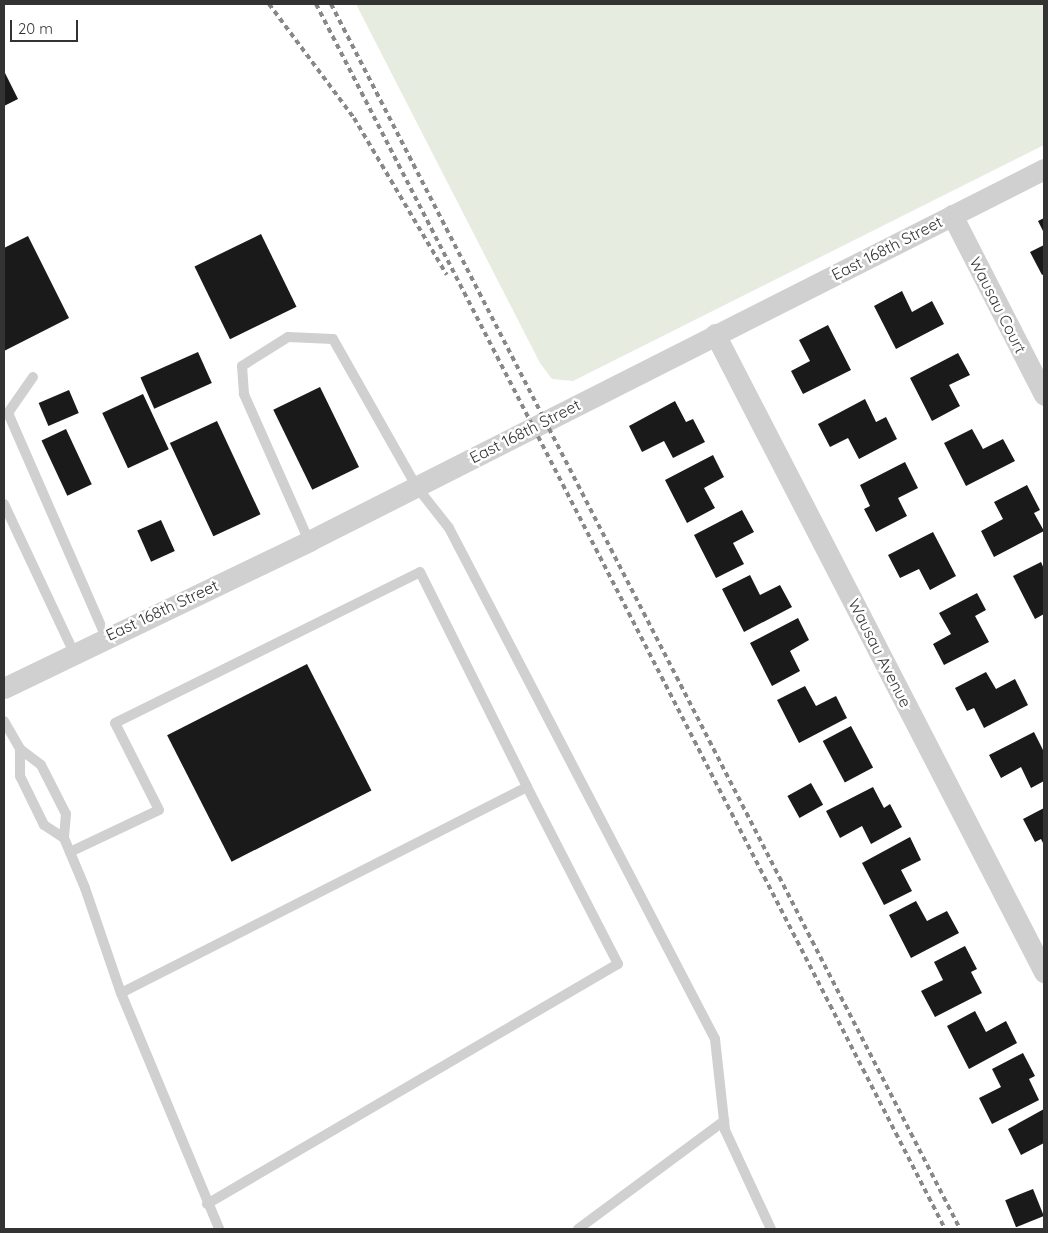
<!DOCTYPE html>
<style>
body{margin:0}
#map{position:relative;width:1048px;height:1233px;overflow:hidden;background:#fff;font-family:Quicksand,sans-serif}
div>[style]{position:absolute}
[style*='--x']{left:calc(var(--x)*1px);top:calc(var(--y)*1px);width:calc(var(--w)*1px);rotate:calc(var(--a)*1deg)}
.green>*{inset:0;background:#e6ecdf}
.building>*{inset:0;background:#1a1a1a;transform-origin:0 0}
.service>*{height:10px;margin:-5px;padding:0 5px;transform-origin:5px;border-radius:5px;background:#d0d0d0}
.minor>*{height:21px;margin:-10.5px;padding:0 10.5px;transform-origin:10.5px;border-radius:10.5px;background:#d0d0d0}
.rail>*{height:4px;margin-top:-2px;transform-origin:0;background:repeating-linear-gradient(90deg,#888 0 5px,transparent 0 9px)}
span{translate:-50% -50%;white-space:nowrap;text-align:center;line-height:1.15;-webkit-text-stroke:5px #fff;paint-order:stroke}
.street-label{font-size:16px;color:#333}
.frame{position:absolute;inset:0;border:5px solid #333;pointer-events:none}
.scale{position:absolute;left:10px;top:20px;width:68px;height:22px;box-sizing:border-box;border:2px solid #333;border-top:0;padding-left:6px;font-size:15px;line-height:18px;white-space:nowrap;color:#333;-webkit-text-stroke:4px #fff;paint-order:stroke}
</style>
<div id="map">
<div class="green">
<div style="clip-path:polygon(356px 4px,1044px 4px,1044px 145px,573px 381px,552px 379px,540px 363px)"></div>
</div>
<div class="building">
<div style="clip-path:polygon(4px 71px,18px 99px,4px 106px)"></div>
<div style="clip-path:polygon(1044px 218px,1044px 233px,1038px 221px)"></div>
<div style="left:261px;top:234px;width:81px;height:74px;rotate:64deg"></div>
<div style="clip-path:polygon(28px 236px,69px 318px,4px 351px,4px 248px)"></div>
<div style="clip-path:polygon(1044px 245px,1044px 274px,1042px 275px,1030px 252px)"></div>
<div style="clip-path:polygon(902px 291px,912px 312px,932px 301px,944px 324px,896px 349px,874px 306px)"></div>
<div style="clip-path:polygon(828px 325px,851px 370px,803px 394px,791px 371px,810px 361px,799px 340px)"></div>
<div style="left:198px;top:352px;width:34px;height:63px;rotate:66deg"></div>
<div style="clip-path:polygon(958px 353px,970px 375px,949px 385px,960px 406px,932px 421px,910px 378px)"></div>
<div style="left:320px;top:387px;width:89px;height:52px;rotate:64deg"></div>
<div style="left:69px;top:390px;width:25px;height:33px;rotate:67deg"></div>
<div style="left:143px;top:394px;width:61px;height:45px;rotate:65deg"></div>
<div style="clip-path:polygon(865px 399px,876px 422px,886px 417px,897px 439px,859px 459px,848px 438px,830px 447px,818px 424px)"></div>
<div style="clip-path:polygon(675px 401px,686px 422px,693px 419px,705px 442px,673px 458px,664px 441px,642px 452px,629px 426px)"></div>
<div style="left:217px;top:421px;width:103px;height:52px;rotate:65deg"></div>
<div style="left:66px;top:429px;width:61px;height:27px;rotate:65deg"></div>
<div style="clip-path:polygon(972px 429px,983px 449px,1003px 439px,1015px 461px,966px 486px,944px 443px)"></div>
<div style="clip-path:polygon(713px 455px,724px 477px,704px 488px,715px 508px,687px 523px,665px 480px)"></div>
<div style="clip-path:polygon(905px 462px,918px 488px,898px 498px,907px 516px,876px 532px,864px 509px,870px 506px,860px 485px)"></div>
<div style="clip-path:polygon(1027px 485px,1040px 510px,1034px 513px,1044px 531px,994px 557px,981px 531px,1003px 519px,994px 502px)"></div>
<div style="clip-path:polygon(742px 510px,754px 532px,733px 543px,744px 564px,716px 578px,694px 535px)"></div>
<div style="left:161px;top:520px;width:34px;height:26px;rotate:66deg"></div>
<div style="clip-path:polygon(933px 532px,956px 576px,930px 590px,919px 569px,900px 578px,888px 555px)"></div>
<div style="clip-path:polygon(1041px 562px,1044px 569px,1044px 614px,1035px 619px,1013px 576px)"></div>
<div style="clip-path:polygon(750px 575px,760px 595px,780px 585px,792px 607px,744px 632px,722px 589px)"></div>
<div style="clip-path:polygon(977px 593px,986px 610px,975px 616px,989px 642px,944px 665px,933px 644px,951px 634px,939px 613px)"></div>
<div style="clip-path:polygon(798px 618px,809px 640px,790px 651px,800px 671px,772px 686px,750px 643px)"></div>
<div style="left:307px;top:664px;width:142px;height:157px;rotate:63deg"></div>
<div style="clip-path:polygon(986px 672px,996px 689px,1015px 679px,1028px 705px,984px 728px,974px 708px,967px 711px,955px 688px)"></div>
<div style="clip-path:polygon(805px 686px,816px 706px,836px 696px,847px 718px,799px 743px,777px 700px)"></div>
<div style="left:851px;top:726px;width:47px;height:32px;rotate:62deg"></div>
<div style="clip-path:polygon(1034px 732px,1044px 752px,1044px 781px,1031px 788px,1021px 767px,1001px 778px,989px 755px)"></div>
<div style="left:811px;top:783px;width:25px;height:27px;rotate:61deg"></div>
<div style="clip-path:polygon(873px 787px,884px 808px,890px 804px,902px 827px,871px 844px,862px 826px,840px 838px,826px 811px)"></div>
<div style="clip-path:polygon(1044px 808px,1044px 845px,1041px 839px,1035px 842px,1023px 819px)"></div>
<div style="clip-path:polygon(910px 837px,921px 860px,901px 870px,912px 891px,884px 905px,862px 863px)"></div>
<div style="clip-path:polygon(916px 901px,927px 921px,947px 911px,959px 933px,911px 958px,889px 915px)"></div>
<div style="clip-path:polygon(965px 946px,977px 969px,971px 972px,982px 993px,935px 1017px,921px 991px,943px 980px,934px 962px)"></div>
<div style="clip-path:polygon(975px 1011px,986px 1032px,1006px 1021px,1017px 1043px,969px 1069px,947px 1026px)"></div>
<div style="clip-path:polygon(1023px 1053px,1035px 1076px,1029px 1079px,1039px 1100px,992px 1124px,979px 1098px,1001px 1087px,992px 1069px)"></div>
<div style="clip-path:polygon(1044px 1109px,1044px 1143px,1021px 1155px,1008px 1129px)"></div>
<div style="left:1033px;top:1189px;width:29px;height:30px;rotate:68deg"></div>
</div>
<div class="service">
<div style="--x:33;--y:377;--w:44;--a:124.8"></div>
<div style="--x:8;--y:413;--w:244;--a:66.4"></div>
<div style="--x:4;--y:504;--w:165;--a:64.8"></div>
<div style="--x:309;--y:541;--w:161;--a:-113.9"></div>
<div style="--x:244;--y:394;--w:28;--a:-94"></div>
<div style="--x:242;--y:366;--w:54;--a:-32.2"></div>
<div style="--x:288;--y:337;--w:45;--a:2.5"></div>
<div style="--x:333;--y:339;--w:169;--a:60.5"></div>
<div style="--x:416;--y:486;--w:53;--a:51.8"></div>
<div style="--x:449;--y:528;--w:576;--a:62.5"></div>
<div style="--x:715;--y:1039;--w:92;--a:83.7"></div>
<div style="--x:725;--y:1130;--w:109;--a:65.1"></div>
<div style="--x:4;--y:721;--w:32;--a:60"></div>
<div style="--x:20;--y:749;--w:26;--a:37"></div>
<div style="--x:41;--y:765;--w:55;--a:63"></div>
<div style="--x:66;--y:814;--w:24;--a:95"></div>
<div style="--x:64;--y:838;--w:24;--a:-147"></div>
<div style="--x:44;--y:825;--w:55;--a:-116.1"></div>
<div style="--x:20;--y:776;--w:27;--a:-90"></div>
<div style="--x:64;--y:838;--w:54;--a:67.2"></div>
<div style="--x:85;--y:888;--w:111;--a:71.1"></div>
<div style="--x:121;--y:993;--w:256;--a:67.4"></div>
<div style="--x:70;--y:852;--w:98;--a:-25.3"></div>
<div style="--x:159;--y:810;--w:97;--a:-116.8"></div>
<div style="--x:115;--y:723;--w:340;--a:-26.3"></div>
<div style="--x:420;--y:572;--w:240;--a:63.5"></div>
<div style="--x:527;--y:787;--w:455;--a:153.1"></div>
<div style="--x:207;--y:1204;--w:476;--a:-30.3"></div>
<div style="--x:618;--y:964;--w:199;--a:-117.2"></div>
<div style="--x:578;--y:1229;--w:182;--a:-36.5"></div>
</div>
<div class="minor">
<div style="--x:952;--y:215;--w:202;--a:62.9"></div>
<div style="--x:715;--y:334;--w:718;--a:62.72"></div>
<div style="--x:4;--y:688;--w:339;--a:-25.7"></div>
<div style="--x:309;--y:541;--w:824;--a:-26.84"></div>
</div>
<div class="rail">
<div style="--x:269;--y:4;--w:142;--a:53.3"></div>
<div style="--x:354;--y:118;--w:182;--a:59.4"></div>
<div style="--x:316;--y:4;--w:1377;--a:62.82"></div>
<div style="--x:331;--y:4;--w:1377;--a:62.82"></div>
</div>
<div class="street-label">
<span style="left:887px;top:248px;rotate:-27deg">East 168th Street</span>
<span style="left:998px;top:305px;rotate:63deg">Wausau Court</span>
<span style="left:525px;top:431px;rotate:-27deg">East 168th Street</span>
<span style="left:162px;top:610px;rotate:-25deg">East 168th Street</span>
<span style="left:880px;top:653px;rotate:63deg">Wausau Avenue</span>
</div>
<div class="frame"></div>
<div class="scale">20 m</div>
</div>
